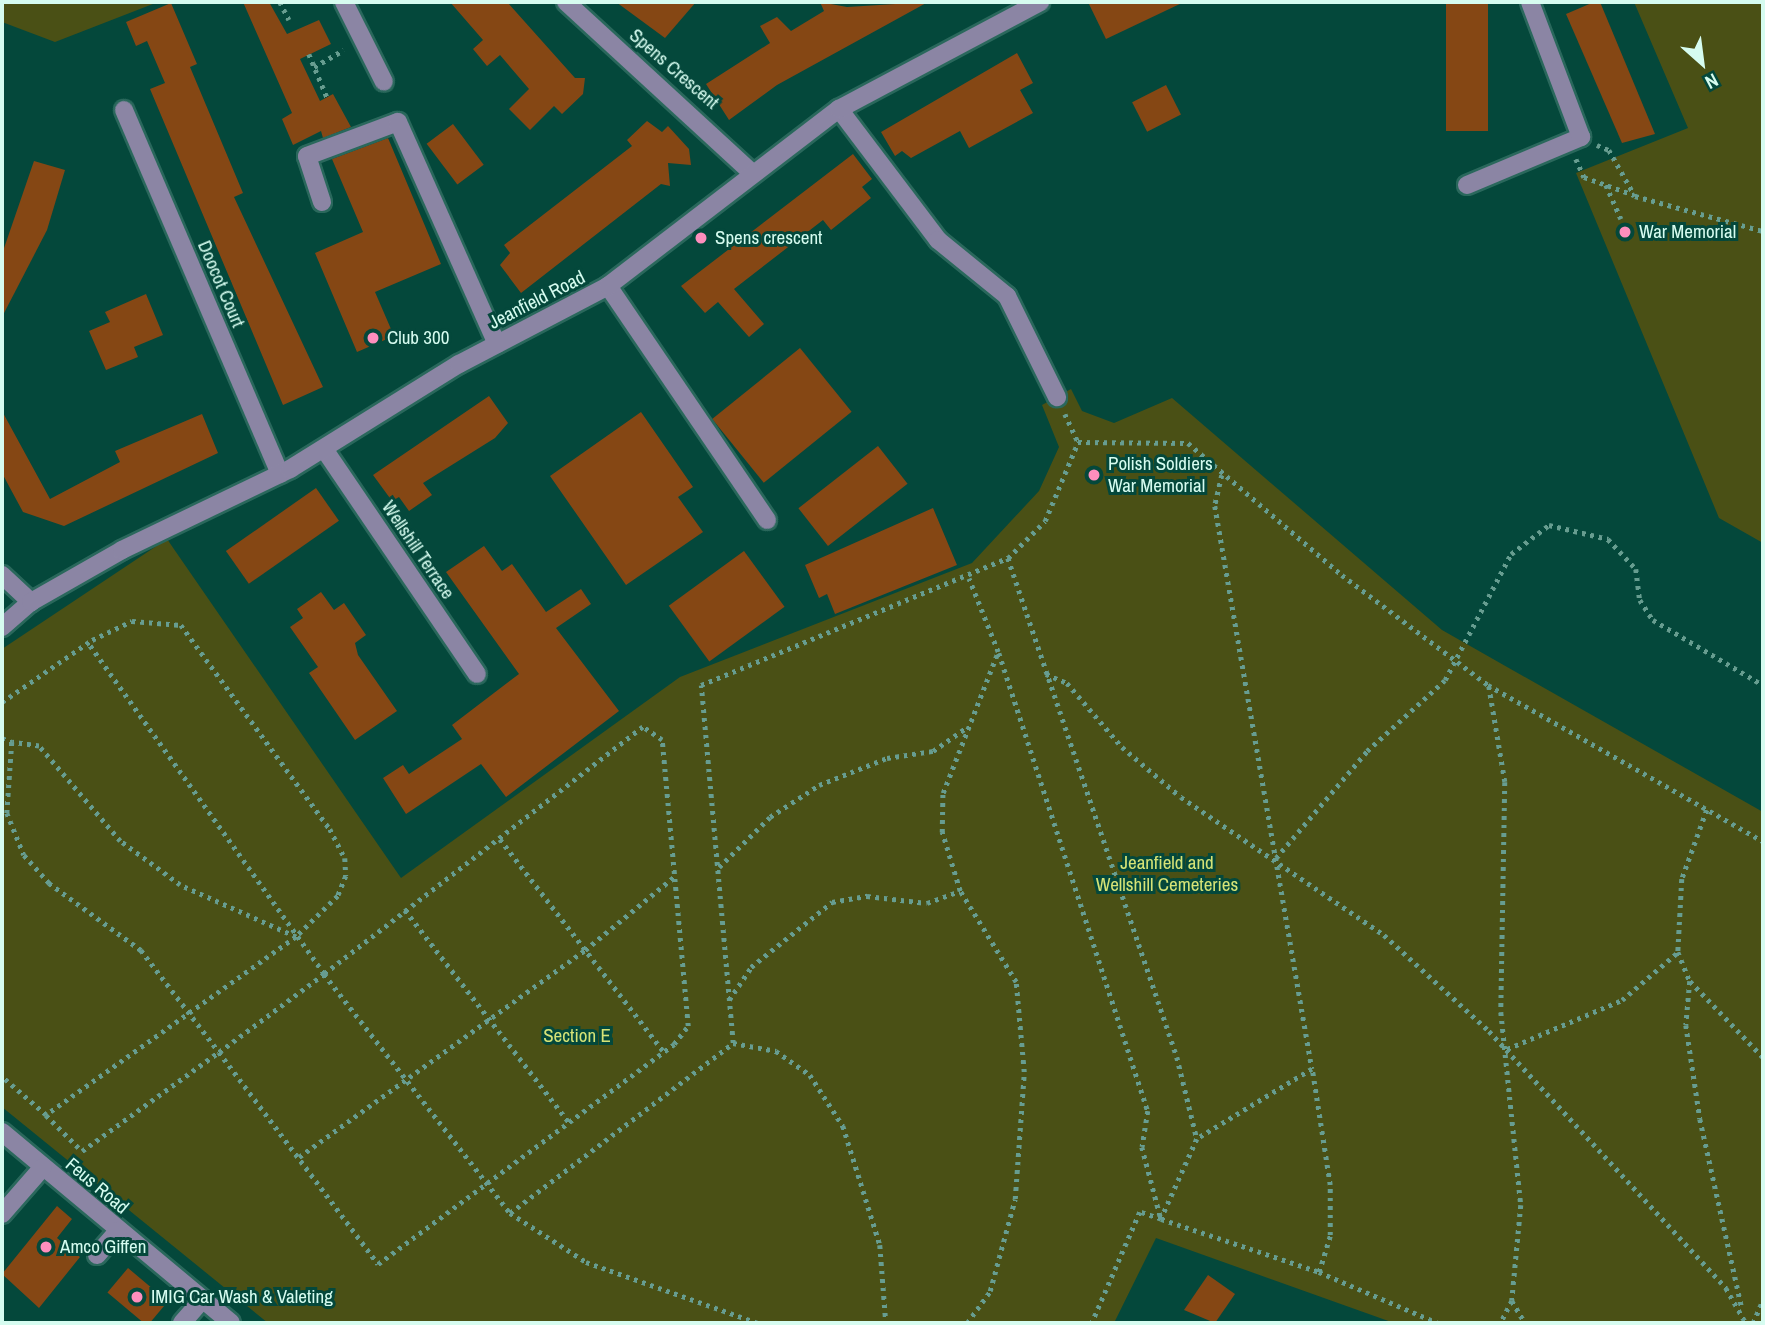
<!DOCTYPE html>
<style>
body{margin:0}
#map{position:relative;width:1765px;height:1325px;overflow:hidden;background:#04483b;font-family:"Archivo Narrow",sans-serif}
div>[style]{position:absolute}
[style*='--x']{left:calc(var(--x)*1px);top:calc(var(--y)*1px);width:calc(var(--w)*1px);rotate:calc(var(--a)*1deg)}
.green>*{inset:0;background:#4a5015}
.building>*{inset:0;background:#854714;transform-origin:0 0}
.path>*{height:4.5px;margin-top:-2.25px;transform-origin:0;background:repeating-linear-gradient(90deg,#679d90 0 3.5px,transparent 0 8.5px)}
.roads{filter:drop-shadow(2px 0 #2a685c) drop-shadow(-2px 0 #2a685c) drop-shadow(0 2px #2a685c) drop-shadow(0 -2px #2a685c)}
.minor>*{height:18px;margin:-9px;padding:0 9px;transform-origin:9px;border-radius:9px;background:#8b85a4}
.dots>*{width:19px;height:19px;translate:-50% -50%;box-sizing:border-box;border:4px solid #04483b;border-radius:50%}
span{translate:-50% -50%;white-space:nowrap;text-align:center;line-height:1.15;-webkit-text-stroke:6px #04483b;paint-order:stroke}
.street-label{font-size:19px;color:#d6fcf0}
.poi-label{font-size:19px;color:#d6fcf0}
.left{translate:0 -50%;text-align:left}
.park-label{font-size:19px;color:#d6e376}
.frame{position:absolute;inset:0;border:4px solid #d6fcf0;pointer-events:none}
.north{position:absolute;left:1667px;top:28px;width:70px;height:70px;-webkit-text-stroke:5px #04483b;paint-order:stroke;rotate:152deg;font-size:19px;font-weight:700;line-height:28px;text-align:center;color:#d6fcf0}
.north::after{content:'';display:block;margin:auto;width:24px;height:32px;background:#d6fcf0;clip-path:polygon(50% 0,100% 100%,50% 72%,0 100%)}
</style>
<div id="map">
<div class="green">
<div style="clip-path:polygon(2px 2px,158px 2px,55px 42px,2px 22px)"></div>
<div style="clip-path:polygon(1634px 2px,1763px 2px,1763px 543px,1719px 518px,1576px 173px,1688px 128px)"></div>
<div style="clip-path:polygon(1071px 389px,1082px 411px,1114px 423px,1172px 398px,1442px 630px,1763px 812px,1763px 1323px,1394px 1323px,1156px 1238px,1114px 1323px,268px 1323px,2px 1107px,2px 649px,167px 539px,401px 878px,680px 677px,972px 563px,1039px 491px,1059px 447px,1042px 405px)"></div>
</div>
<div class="building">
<div style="clip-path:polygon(243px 2px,269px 2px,287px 34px,319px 20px,331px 44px,300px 59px,320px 101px,333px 94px,351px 127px,323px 138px,321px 131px,293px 145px,282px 119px,292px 113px)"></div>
<div style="clip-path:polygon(450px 2px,507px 2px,575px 78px,585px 78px,583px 94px,562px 114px,554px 106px,530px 130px,509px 109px,529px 89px,500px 55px,487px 66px,473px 49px,483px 40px)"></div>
<div style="clip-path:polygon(616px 2px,696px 2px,665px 38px)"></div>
<div style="clip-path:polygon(820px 2px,847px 7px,928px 2px,777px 85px,729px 120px,706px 84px,770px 43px,760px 26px,777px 17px,791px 31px,824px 11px)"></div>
<div style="clip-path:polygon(1088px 2px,1184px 2px,1106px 39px)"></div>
<div style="left:1446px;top:2px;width:42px;height:129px"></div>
<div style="clip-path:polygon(1594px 2px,1600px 2px,1655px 134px,1622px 143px,1566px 14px)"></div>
<div style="clip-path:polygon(171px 3px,197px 64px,190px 67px,243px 193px,234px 197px,323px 387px,283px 405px,150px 89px,165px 83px,147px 41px,136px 46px,126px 22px)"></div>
<div style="clip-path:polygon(1017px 53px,1033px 83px,1020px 90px,1033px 113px,969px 148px,960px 131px,911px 158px,902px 151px,895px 156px,881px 132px)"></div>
<div style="left:1166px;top:85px;width:33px;height:38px;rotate:63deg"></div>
<div style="clip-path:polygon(647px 121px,662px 132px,668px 126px,689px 149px,691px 165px,668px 163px,670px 186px,661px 184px,521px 293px,500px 265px,510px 253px,504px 245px,632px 146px,627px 140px)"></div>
<div style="left:453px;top:124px;width:51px;height:33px;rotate:53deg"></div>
<div style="clip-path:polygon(388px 138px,441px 264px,375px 292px,394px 336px,357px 352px,315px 253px,363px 232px,332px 159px)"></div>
<div style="clip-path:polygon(853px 154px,872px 179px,862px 187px,871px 198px,831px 230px,823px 220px,734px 289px,764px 324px,749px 337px,718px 302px,705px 313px,681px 286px)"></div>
<div style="clip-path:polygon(34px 161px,65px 170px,47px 230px,2px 317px,2px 254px)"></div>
<div style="clip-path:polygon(146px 294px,163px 335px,134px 347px,138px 357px,106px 370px,89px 331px,110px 322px,105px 312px)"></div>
<div style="left:800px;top:348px;width:82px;height:113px;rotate:51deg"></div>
<div style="clip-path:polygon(489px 396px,508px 423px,495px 438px,423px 483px,432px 495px,409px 511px,399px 497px,392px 501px,373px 475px)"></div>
<div style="clip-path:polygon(2px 411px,50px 499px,120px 462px,115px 451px,202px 414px,218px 453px,64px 526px,23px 512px,10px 488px,2px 473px)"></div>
<div style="clip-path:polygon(641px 412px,693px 487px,678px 497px,703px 532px,626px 585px,550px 476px)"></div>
<div style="left:878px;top:446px;width:48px;height:101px;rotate:52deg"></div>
<div style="left:316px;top:488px;width:40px;height:110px;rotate:55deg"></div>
<div style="clip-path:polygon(933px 508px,957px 565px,835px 614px,827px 594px,819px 598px,805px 565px)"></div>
<div style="clip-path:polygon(484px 546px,502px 571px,512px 564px,546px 612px,581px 589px,591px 604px,556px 628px,619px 711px,506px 797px,481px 764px,406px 814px,383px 778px,403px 765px,409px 774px,462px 739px,452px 725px,519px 674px,446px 572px)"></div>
<div style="left:744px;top:551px;width:69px;height:93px;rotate:54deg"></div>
<div style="clip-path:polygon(321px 592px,334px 610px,344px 603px,366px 635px,355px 643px,358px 655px,397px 711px,355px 740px,309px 673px,318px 667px,290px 627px,303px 618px,297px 609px)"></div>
<div style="clip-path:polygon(57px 1206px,72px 1219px,57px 1238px,80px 1257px,39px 1308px,2px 1274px)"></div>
<div style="left:128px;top:1268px;width:52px;height:32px;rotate:40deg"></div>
<div style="clip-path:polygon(1208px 1275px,1235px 1294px,1215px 1323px,1184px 1310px)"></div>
</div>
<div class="path">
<div style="--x:280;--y:2;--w:20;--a:63"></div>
<div style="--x:309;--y:54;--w:47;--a:67.3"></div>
<div style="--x:314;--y:67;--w:34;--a:-30"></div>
<div style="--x:1597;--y:145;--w:13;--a:23"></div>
<div style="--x:1609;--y:150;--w:53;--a:60.5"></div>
<div style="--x:1635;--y:196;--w:133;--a:15.3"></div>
<div style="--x:1576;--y:159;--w:20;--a:66"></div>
<div style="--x:1584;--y:177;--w:53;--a:19.8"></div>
<div style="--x:1606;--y:185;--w:37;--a:66"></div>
<div style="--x:1065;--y:414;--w:31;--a:65"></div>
<div style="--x:1222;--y:475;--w:32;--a:103"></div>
<div style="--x:1215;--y:506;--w:571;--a:80.22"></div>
<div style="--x:1008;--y:558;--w:527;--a:71.29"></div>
<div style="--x:1177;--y:1057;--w:84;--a:76.3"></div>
<div style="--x:999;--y:653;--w:482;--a:72"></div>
<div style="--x:1148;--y:1111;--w:36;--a:99"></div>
<div style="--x:1142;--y:1147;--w:74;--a:75.2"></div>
<div style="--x:1161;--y:1219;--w:22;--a:-162"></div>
<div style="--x:1140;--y:1212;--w:121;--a:113.4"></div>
<div style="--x:1046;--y:674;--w:23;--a:23"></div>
<div style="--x:1067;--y:683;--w:84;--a:49.3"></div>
<div style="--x:1122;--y:747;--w:77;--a:40.3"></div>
<div style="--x:1181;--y:797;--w:245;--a:34.2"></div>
<div style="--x:1384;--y:935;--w:142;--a:42.4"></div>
<div style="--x:1489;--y:1031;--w:350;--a:47.3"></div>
<div style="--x:1726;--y:1288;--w:40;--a:60.3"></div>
<div style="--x:1489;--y:686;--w:97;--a:80.5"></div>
<div style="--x:1505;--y:782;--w:230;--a:91"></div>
<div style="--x:1501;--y:1012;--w:194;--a:84.1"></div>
<div style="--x:1521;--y:1205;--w:96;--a:95.4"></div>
<div style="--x:1512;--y:1301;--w:25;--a:117"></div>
<div style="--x:2;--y:702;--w:109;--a:-34.6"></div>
<div style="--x:92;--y:640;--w:44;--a:-25.4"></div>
<div style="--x:132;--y:621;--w:49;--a:4.7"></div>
<div style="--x:181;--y:625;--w:253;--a:53.9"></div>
<div style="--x:330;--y:829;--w:33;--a:63"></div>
<div style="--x:345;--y:858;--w:18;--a:87"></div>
<div style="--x:346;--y:876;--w:22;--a:112"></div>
<div style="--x:338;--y:896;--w:59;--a:135.7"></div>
<div style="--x:296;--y:937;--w:307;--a:144.5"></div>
<div style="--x:46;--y:1115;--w:58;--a:-139.2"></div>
<div style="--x:2;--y:738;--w:11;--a:22"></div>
<div style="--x:1707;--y:810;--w:73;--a:109.9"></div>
<div style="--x:1682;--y:879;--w:73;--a:93.1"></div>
<div style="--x:1678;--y:952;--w:31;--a:68"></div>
<div style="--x:1690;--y:981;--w:105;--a:46.2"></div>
<div style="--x:500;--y:839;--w:267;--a:52.4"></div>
<div style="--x:1276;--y:858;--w:140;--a:-49.6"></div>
<div style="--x:1367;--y:751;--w:105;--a:-42.3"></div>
<div style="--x:1445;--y:680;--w:142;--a:-62.4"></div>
<div style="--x:1511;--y:554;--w:48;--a:-37.3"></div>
<div style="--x:1549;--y:525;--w:61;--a:13.3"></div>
<div style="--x:1608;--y:539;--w:41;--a:47"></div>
<div style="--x:1636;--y:569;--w:31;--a:83"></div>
<div style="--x:1640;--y:600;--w:24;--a:57"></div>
<div style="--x:1653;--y:620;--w:128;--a:30.6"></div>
<div style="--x:719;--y:867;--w:71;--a:-44.4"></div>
<div style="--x:770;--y:817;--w:59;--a:-33.1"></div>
<div style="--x:819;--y:785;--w:73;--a:-21.7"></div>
<div style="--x:887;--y:758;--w:47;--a:-8.7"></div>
<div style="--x:933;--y:751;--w:39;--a:-35"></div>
<div style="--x:405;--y:910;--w:268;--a:52.3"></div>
<div style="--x:296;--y:937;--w:127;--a:-155.9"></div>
<div style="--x:180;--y:885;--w:74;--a:-143.7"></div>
<div style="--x:120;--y:841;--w:125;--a:-130.5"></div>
<div style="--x:39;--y:746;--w:27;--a:-172"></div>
<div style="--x:12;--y:742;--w:71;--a:94"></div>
<div style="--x:7;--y:813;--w:45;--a:68"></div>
<div style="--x:24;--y:855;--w:38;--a:48"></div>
<div style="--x:49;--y:883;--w:114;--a:36.1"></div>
<div style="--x:141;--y:950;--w:128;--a:52.6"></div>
<div style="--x:219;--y:1052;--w:131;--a:-36.6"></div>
<div style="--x:324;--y:974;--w:303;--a:52.1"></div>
<div style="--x:510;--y:1213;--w:280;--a:-37.3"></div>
<div style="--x:733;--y:1043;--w:359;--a:-95.1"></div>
<div style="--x:701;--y:685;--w:332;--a:-22.5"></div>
<div style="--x:1008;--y:558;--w:52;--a:-45"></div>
<div style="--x:1045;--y:521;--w:86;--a:-67.3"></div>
<div style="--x:1078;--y:442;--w:110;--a:0.5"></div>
<div style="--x:1188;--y:443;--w:203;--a:40.6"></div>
<div style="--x:1342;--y:575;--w:183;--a:37"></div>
<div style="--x:1488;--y:685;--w:316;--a:29.6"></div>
<div style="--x:1690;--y:981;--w:44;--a:95.2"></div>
<div style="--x:1686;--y:1025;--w:95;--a:81.5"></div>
<div style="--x:1700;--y:1119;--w:194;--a:77.5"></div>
<div style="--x:729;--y:1000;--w:40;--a:-56"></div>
<div style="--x:751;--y:967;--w:104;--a:-38.7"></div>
<div style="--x:832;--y:902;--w:36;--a:-10"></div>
<div style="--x:867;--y:896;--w:60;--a:6.7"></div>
<div style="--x:927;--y:903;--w:35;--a:-20"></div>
<div style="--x:733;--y:1043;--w:44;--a:10.5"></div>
<div style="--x:776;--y:1051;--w:42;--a:35.2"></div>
<div style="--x:810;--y:1075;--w:61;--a:57.1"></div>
<div style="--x:843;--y:1126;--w:125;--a:72.7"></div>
<div style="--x:880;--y:1245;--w:78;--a:85.6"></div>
<div style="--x:1507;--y:1049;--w:125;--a:-23.1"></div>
<div style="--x:1622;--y:1000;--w:74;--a:-40.6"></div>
<div style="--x:46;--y:1115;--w:51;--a:45"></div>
<div style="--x:82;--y:1151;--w:169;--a:-35.9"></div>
<div style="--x:219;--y:1052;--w:265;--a:53.1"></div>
<div style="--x:378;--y:1264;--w:369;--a:-36.6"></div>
<div style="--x:674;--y:1044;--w:23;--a:-52"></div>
<div style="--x:688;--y:1026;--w:287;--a:-95.2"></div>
<div style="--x:662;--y:740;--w:23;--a:-146"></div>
<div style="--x:643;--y:727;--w:403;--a:142.2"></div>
<div style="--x:324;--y:974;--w:407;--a:-125.5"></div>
<div style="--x:299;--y:1157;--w:353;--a:-35.9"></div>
<div style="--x:585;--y:950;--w:115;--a:-39.4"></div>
<div style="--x:510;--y:1213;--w:90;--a:32.8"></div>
<div style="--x:586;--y:1262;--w:182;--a:19.5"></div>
<div style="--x:1319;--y:1272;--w:39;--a:-73"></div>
<div style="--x:1330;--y:1235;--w:50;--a:-90"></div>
<div style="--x:1330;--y:1185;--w:117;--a:-98.8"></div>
<div style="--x:1312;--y:1069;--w:135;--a:148.7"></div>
<div style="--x:1197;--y:1139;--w:88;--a:114.2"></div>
<div style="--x:1161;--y:1219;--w:167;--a:18.5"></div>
<div style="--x:1319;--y:1272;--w:129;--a:23.2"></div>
<div style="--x:1512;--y:1301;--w:26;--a:59"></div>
<div style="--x:967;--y:1323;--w:39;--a:-54"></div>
<div style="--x:990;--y:1291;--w:95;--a:-74.8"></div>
<div style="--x:1015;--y:1199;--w:127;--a:-85.9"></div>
<div style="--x:1024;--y:1072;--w:90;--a:-95.1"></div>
<div style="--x:1016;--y:982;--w:107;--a:-121.6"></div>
<div style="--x:960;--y:891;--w:62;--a:-107"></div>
<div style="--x:942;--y:832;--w:39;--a:-89"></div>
<div style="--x:943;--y:793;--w:151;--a:-68.7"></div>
<div style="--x:998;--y:652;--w:79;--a:-111.7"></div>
<div style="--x:1753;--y:1323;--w:26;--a:-67"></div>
</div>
<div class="roads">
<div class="minor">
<div style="--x:344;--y:2;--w:89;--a:63.4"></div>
<div style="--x:566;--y:2;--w:251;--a:42.6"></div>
<div style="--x:839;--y:109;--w:164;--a:52.9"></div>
<div style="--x:938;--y:240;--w:89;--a:39.1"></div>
<div style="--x:1007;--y:296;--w:113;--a:63.7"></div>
<div style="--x:124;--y:110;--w:396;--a:66.8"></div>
<div style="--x:1467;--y:185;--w:124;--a:-22.8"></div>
<div style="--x:1581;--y:137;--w:144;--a:-110.7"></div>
<div style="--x:322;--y:202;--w:48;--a:-108.1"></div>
<div style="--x:307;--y:156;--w:97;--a:-20.5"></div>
<div style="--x:398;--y:122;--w:243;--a:66"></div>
<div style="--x:608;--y:286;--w:283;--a:55.8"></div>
<div style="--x:324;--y:449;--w:272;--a:55.8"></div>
<div style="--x:2;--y:575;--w:40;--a:43"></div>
<div style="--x:2;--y:627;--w:38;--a:-41"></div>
<div style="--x:31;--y:602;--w:105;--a:-29.7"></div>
<div style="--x:122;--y:550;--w:187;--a:-25.7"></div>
<div style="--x:290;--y:469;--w:199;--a:-31.9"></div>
<div style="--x:459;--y:364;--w:168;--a:-27.6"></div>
<div style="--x:608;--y:286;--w:291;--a:-37.5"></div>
<div style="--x:839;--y:109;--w:228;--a:-28"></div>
<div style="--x:2;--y:1132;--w:298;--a:39.8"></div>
<div style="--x:2;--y:1214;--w:62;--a:-48.9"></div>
<div style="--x:97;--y:1255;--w:32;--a:-49"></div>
<div style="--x:182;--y:1323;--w:30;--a:-49"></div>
</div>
</div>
<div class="dots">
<div style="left:1625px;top:232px;background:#fe8ebd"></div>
<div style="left:701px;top:238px;background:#fe8ebd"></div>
<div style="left:373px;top:338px;background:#fe8ebd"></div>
<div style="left:1094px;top:475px;background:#fe8ebd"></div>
<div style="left:46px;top:1247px;background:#fe8ebd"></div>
<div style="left:137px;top:1297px;background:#fe8ebd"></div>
</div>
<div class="street-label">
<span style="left:674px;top:69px;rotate:41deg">Spens Crescent</span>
<span style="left:221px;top:284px;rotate:67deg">Doocot Court</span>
<span style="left:537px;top:300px;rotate:-27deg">Jeanfield Road</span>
<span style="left:418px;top:550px;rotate:56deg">Wellshill Terrace</span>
<span style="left:97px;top:1186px;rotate:40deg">Feus Road</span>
</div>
<div class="poi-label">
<span class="left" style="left:1639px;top:232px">War Memorial</span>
<span class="left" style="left:715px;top:238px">Spens crescent</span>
<span class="left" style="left:387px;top:338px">Club 300</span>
<span class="left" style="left:1108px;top:475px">Polish Soldiers<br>War Memorial</span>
<span class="left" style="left:60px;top:1247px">Amco Giffen</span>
<span class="left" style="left:151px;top:1297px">IMIG Car Wash &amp; Valeting</span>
</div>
<div class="park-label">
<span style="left:1167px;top:874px">Jeanfield and<br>Wellshill Cemeteries</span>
<span style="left:577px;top:1036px">Section E</span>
</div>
<div class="frame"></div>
<div class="north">N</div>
</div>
